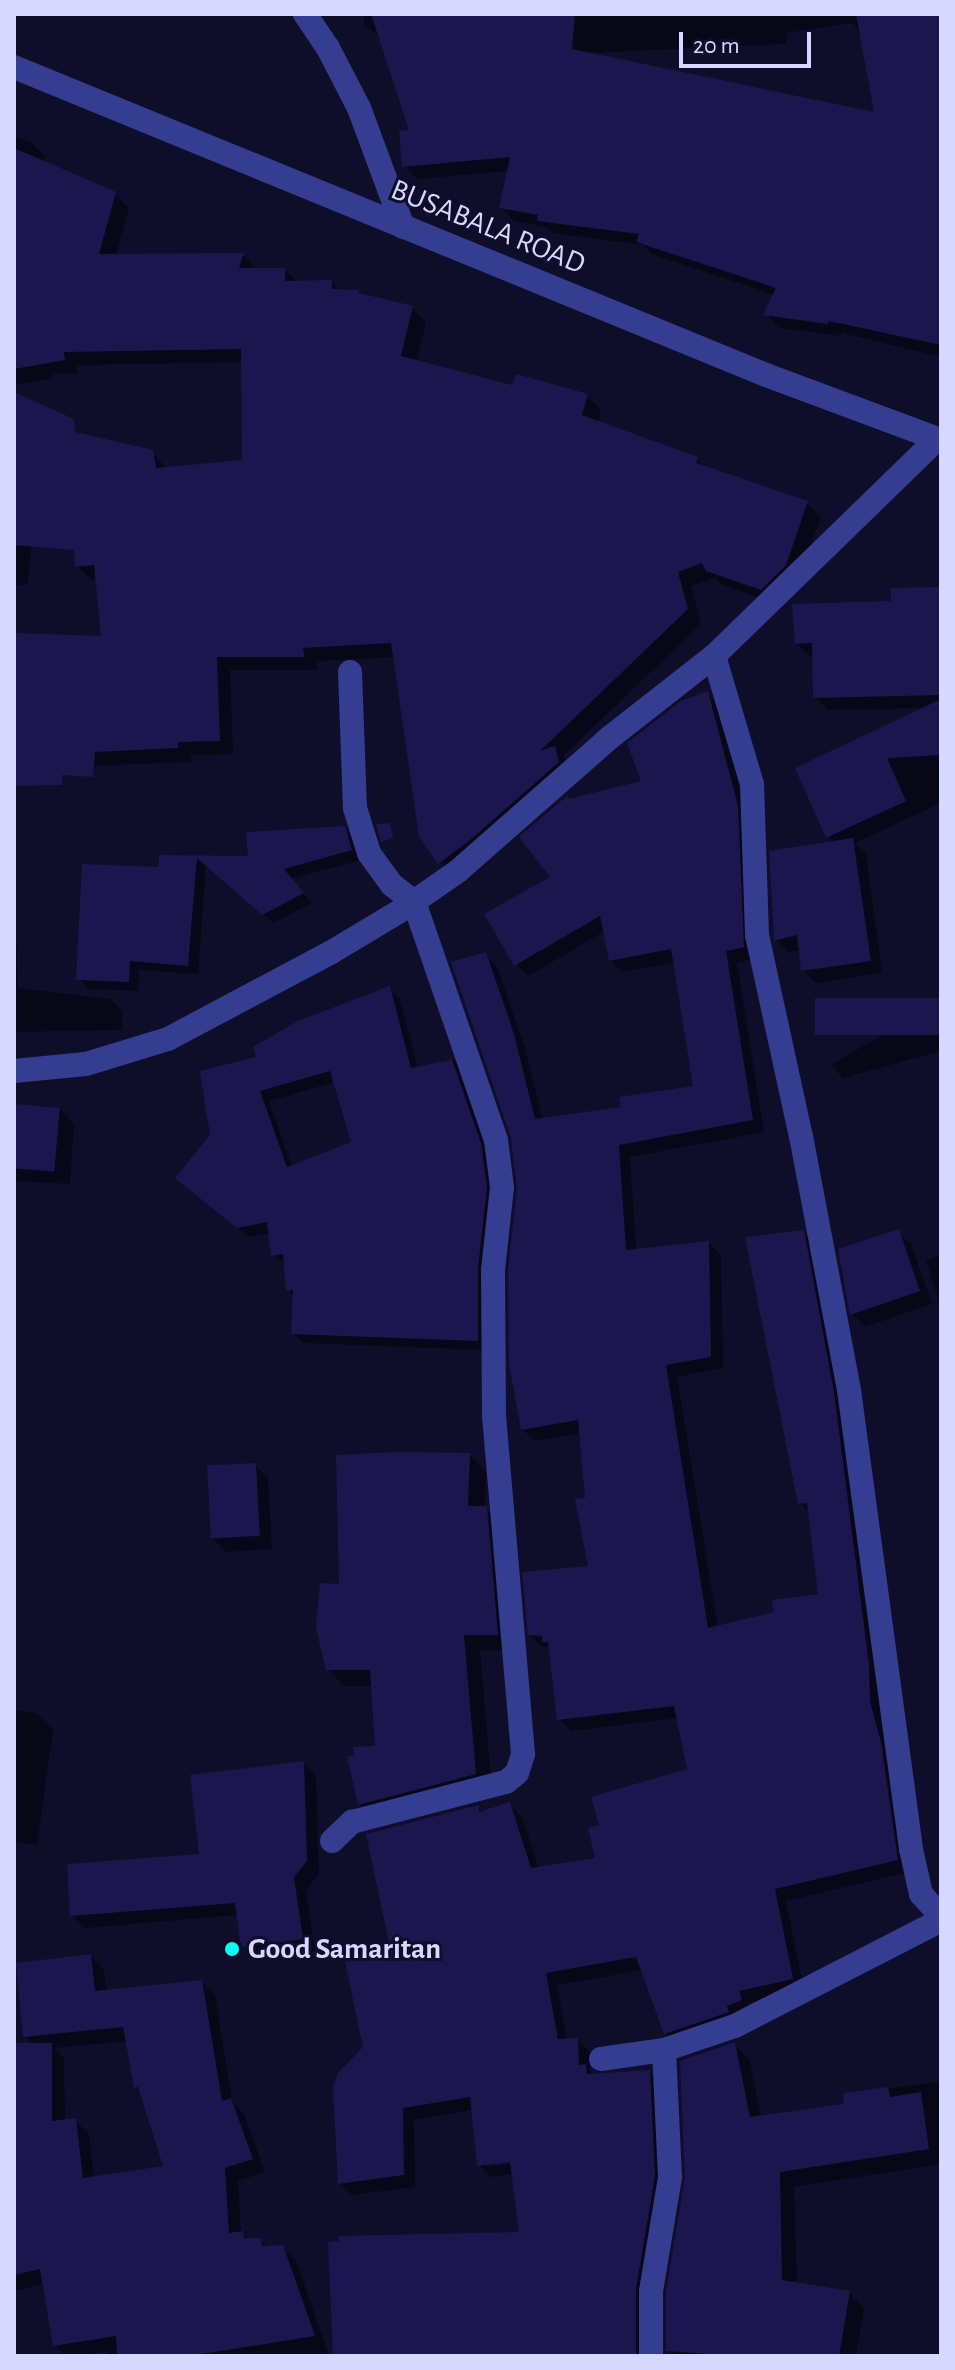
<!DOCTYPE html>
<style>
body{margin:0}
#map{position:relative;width:955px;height:2370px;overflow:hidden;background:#0e0e2b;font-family:"Alegreya Sans",sans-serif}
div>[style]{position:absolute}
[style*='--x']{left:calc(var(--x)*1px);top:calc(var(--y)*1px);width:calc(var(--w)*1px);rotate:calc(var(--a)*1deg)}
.shadow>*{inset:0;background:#0007}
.building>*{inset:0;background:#1b174e;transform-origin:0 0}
.minor>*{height:24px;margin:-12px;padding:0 12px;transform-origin:12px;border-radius:12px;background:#343d8f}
.dots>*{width:22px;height:22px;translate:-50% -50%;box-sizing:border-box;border:4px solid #0e0e2b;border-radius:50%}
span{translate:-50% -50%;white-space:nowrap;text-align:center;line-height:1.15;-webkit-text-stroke:6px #0e0e2b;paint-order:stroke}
.street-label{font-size:30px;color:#d7d8ff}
.poi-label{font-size:30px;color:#d7d8ff;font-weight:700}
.left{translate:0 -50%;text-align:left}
.frame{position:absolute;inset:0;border:16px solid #d7d8ff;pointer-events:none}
.scale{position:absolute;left:679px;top:32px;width:132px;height:36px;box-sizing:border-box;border:4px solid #d7d8ff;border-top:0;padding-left:10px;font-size:24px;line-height:28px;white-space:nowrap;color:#d7d8ff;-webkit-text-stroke:6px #0e0e2b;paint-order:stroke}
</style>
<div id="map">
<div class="shadow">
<div style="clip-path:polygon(evenodd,363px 14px,941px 14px,941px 357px,842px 333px,841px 336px,779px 328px,766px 314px,775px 295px,652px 254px,643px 245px,553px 233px,546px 227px,514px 221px,501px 208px,509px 171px,417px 179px,404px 166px,412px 132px,381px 38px,365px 25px,363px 14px,853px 23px,861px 35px,876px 115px,585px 53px,786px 44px,786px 33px,853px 23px)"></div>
<div style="clip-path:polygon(14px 137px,31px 142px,45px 156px,43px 163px,115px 194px,129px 208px,116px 256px,243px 255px,258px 270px,285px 270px,297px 282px,332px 282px,340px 291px,358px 292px,412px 308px,426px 322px,417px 362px,514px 388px,587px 396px,601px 410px,598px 423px,697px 459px,706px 468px,807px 503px,821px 517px,799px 579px,775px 603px,722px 585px,715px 578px,691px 586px,701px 624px,563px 756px,568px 762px,454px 876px,440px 862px,395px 657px,316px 661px,318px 670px,230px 670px,233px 754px,191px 755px,191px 762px,87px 766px,103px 638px,98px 580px,91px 580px,77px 566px,152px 452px,167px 469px,244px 462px,243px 362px,77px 365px,78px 374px,53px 373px,52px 379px,14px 385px)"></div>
<div style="clip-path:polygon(14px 394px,47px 417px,27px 585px,14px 586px)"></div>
<div style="clip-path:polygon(941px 589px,941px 803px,855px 843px,866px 853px,882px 973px,816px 983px,803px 970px,801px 950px,788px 952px,776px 940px,834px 843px,828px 837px,798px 769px,928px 708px,828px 710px,815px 697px,814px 656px,810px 656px,797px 644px,893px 603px)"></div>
<div style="clip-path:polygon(evenodd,708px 694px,720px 706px,749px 820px,755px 959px,737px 963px,764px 1132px,630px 1157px,636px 1251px,709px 1243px,721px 1255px,723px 1368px,677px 1377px,718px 1628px,777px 1613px,820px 1596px,810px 1513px,800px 1503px,803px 1232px,815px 1245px,845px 1406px,909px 1872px,786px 1901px,804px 1991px,749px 2003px,753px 2012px,678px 2045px,666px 2033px,643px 1970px,557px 1985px,567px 2040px,577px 2040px,590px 2052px,590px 2071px,594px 2075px,649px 2072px,661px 2084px,666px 2189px,648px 2356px,335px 2356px,521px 2234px,514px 2174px,491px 2177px,479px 2165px,473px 2110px,414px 2120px,415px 2187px,352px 2195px,340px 2183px,365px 2048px,394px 1953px,478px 1807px,484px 1813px,510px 1805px,522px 1817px,539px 1869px,597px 1859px,602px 1827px,690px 1770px,679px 1718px,571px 1731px,559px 1719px,550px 1647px,542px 1647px,530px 1635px,590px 1568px,587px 1500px,582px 1433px,535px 1441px,522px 1429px,519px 1189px,485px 954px,497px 966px,525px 1048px,543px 1120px,623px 1109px,695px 1087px,675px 962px,623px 972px,610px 960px,605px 931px,528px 976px,516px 964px,552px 878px,568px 797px,570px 800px,644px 783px,708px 694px,520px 2158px,520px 2162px,487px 2167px,487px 2163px,520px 2158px)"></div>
<div style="clip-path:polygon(344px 828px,354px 838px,361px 860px,291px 879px,312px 903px,273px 923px,206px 864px,198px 974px,139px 970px,138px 991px,88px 989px,79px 979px,161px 869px,161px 857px,250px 858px)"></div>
<div style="clip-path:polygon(14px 871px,18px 988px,110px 999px,122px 1011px,122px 1030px,14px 1032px)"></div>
<div style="clip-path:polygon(evenodd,390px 989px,400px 999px,418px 1069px,453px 1059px,460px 1066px,491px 1155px,488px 1350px,303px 1343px,293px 1333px,294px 1297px,288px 1290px,286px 1265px,273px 1255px,271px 1233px,249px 1237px,188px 1188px,212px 1135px,259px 1059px,390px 989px,335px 1082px,353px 1143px,292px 1167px,269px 1101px,335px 1082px)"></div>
<div style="clip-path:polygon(941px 1000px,941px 1051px,843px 1078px,831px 1065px)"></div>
<div style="clip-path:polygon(14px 1106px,60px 1109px,74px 1124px,70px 1184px,14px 1181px)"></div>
<div style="clip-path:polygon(898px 1232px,911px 1244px,932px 1304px,865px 1327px,852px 1314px,840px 1250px)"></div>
<div style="clip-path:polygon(941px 1255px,941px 1309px,926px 1260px)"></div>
<div style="clip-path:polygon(469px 1455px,486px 1471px,485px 1508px,502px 1525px,513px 1651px,480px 1650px,492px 1790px,377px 1820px,360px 1804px,377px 1748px,373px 1686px,344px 1686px,328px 1669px,341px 1587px)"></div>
<div style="clip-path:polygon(255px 1465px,268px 1478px,272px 1549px,226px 1552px,213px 1539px)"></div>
<div style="clip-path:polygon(14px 1710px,36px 1713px,53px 1730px,37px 1845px,14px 1842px)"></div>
<div style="clip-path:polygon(303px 1763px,316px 1776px,319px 1874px,306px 1890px,315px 1951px,256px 1960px,243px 1947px,238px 1915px,85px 1928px,72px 1915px,201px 1856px)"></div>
<div style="clip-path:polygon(evenodd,91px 1956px,104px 1970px,106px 1992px,201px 1982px,215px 1995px,232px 2101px,244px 2114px,265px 2172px,238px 2181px,241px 2233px,250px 2240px,260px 2240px,268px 2247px,282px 2247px,296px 2260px,329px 2356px,108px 2356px,108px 2352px,65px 2356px,55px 2345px,44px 2284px,14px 2291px,14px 2137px,34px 2045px,25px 2036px,91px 1956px,128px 2041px,136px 2087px,141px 2093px,165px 2168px,94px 2178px,89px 2134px,75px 2120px,65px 2122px,64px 2058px,54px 2048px,128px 2041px)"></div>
<div style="clip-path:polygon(734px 2044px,749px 2059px,761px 2117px,847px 2106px,845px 2095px,941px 2081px,941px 2164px,794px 2187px,797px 2285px,849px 2293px,864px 2308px,856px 2356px,674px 2356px,668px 2350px)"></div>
</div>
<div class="building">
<div style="clip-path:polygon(371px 14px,575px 14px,572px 49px,874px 112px,856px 14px,941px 14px,941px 345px,829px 321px,828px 324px,763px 315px,776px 288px,636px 242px,639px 234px,537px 221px,538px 215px,499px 208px,510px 157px,402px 167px,399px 131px,409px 130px)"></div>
<div style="clip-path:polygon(14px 148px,116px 192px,99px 254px,244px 253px,239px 268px,285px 268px,285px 281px,332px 280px,332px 289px,359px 290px,359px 293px,413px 306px,401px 356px,512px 385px,516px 374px,588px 394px,582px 415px,698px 457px,696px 463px,808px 501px,786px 565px,761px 590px,706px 571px,702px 563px,678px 572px,688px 609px,540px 751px,555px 746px,559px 762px,469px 841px,438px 864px,419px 837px,391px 643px,303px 648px,305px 657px,217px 657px,220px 741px,178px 742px,178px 748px,95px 752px,93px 777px,62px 775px,62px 785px,14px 786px,14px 633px,101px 636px,94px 565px,75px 567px,74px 550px,14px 545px,14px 392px,74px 419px,75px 432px,153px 450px,156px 468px,242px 460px,241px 349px,64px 352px,65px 360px,14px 369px)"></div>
<div style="clip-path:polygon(941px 587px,941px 695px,813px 698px,812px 643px,795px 644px,792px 604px,891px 601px,891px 588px)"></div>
<div style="clip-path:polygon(708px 691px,738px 806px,744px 947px,726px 951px,753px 1120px,619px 1145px,626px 1250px,709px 1241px,711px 1357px,666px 1365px,708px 1628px,774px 1612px,772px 1600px,818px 1594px,807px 1503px,798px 1504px,745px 1237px,804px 1230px,834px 1392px,869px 1665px,870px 1702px,881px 1742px,898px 1860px,775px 1889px,793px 1979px,739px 1991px,742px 2000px,727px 2006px,729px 2012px,664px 2034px,636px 1957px,546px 1973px,558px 2039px,578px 2038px,579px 2065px,586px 2064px,587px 2074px,650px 2070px,655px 2176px,636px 2289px,636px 2356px,333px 2356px,328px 2242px,339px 2241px,339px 2236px,519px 2232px,510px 2162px,477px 2166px,470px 2097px,403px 2108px,404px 2175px,338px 2184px,333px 2087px,338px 2073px,363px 2047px,345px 1962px,391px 1952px,366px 1834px,479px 1805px,479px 1812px,510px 1802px,531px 1868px,595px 1858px,588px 1828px,599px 1825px,591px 1797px,687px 1769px,674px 1706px,557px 1720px,548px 1642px,542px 1642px,542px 1636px,528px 1635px,522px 1572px,588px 1566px,575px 1499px,585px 1498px,578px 1420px,521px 1430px,509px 1363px,508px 1271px,517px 1189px,511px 1138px,451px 962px,486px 952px,514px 1034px,535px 1119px,621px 1107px,619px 1097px,693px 1086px,671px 949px,609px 961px,600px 916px,514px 966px,484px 914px,550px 877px,519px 837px,568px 795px,569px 799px,641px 781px,627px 743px,681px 701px)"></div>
<div style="clip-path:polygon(941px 699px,941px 755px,887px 758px,906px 801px,826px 838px,795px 768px)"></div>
<div style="clip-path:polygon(390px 823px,393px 838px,381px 842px,376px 824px)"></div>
<div style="clip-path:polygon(345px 826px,352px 850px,284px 869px,304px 893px,262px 915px,197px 858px,188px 966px,130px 961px,129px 982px,76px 980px,82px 864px,159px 867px,159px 855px,248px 856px,246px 832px)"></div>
<div style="clip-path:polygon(853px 838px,871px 961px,801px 971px,797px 935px,774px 941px,769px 851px)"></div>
<div style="clip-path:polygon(evenodd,390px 986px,411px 1068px,451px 1060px,450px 1054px,481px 1143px,487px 1187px,478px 1268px,478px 1341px,291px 1334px,293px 1290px,286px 1291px,283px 1254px,271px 1256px,267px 1222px,237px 1228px,175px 1178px,210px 1135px,200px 1071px,256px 1057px,253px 1047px,298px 1021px,390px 986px,330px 1071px,351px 1142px,287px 1167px,260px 1091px,330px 1071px)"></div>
<div style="left:941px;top:998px;width:37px;height:126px;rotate:90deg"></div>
<div style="left:14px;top:1104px;width:46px;height:64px;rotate:5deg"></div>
<div style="clip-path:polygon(899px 1229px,920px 1291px,850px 1315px,838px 1249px)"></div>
<div style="clip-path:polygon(398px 1452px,470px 1453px,468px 1506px,487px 1506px,498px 1635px,464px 1635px,476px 1774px,358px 1805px,347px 1756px,354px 1756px,353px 1747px,375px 1746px,370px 1670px,326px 1670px,316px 1628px,320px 1583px,339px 1584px,336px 1455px)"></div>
<div style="left:256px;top:1463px;width:73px;height:49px;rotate:87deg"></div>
<div style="clip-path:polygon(304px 1761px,307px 1861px,294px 1877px,303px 1939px,241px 1948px,235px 1903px,70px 1916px,67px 1864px,199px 1854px,190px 1775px)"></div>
<div style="clip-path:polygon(91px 1954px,95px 1991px,202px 1980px,222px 2101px,231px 2098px,253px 2159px,225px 2168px,229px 2233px,243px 2231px,244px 2238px,261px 2238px,262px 2246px,283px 2245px,315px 2336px,189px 2356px,117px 2356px,116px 2336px,53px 2346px,40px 2269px,14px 2275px,14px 2043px,52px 2043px,52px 2121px,76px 2118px,83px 2178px,163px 2166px,138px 2087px,134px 2088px,123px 2027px,23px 2037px,16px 1963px)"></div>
<div style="clip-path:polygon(735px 2042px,750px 2117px,844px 2104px,843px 2093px,888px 2087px,890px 2097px,921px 2092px,929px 2149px,780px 2172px,782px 2280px,850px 2291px,839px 2356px,733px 2356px,666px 2351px,666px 2292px,685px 2177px,680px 2061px)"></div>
</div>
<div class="minor">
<div style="--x:305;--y:14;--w:41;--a:55.9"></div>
<div style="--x:328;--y:48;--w:68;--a:62.7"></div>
<div style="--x:359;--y:108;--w:127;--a:69.7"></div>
<div style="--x:14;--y:67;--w:813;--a:22.27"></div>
<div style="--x:766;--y:375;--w:187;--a:20.4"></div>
<div style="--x:714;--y:656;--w:134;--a:73.5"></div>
<div style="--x:752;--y:784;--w:151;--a:88.1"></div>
<div style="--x:757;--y:935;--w:206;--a:77.7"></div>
<div style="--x:801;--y:1136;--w:258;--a:79.3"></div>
<div style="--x:849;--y:1390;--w:463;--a:82.3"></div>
<div style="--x:911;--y:1849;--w:46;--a:77.5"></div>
<div style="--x:921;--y:1894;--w:30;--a:48"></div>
<div style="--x:14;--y:1071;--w:72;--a:-5.6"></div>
<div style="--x:86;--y:1064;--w:86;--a:-17"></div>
<div style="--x:168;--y:1039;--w:183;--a:-28"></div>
<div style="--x:330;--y:953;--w:87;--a:-31"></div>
<div style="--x:405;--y:908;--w:65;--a:-34.9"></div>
<div style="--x:458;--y:871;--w:200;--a:-41.3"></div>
<div style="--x:608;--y:739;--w:135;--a:-38.1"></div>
<div style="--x:714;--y:656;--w:311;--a:-44.2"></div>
<div style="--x:332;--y:1841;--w:28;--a:-44"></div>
<div style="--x:352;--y:1822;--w:159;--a:-14.6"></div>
<div style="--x:506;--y:1782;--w:14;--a:-39"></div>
<div style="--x:517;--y:1773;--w:20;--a:-72"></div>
<div style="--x:523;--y:1754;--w:340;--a:-94.9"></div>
<div style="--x:494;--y:1415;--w:145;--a:-90.4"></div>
<div style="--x:493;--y:1270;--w:83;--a:-83.8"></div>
<div style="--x:502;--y:1187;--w:47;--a:-97.3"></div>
<div style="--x:496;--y:1140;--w:252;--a:-109"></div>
<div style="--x:414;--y:902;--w:28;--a:-142"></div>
<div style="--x:392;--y:885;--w:39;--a:-126"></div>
<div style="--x:369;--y:853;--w:47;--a:-107.3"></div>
<div style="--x:355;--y:808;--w:136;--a:-92.1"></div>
<div style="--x:601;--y:2059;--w:64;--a:-8.1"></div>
<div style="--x:664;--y:2050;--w:75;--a:-18.7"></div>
<div style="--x:735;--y:2026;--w:232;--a:-27.2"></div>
<div style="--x:651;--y:2356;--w:65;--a:-90"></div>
<div style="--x:651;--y:2291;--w:116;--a:-80.5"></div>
<div style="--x:670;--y:2177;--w:127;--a:-92.7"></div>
</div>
<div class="dots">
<div style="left:232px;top:1949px;background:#03fff5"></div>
</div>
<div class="street-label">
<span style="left:488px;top:227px;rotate:22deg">BUSABALA ROAD</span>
</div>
<div class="poi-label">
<span class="left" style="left:248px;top:1949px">Good Samaritan</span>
</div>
<div class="frame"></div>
<div class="scale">20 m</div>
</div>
